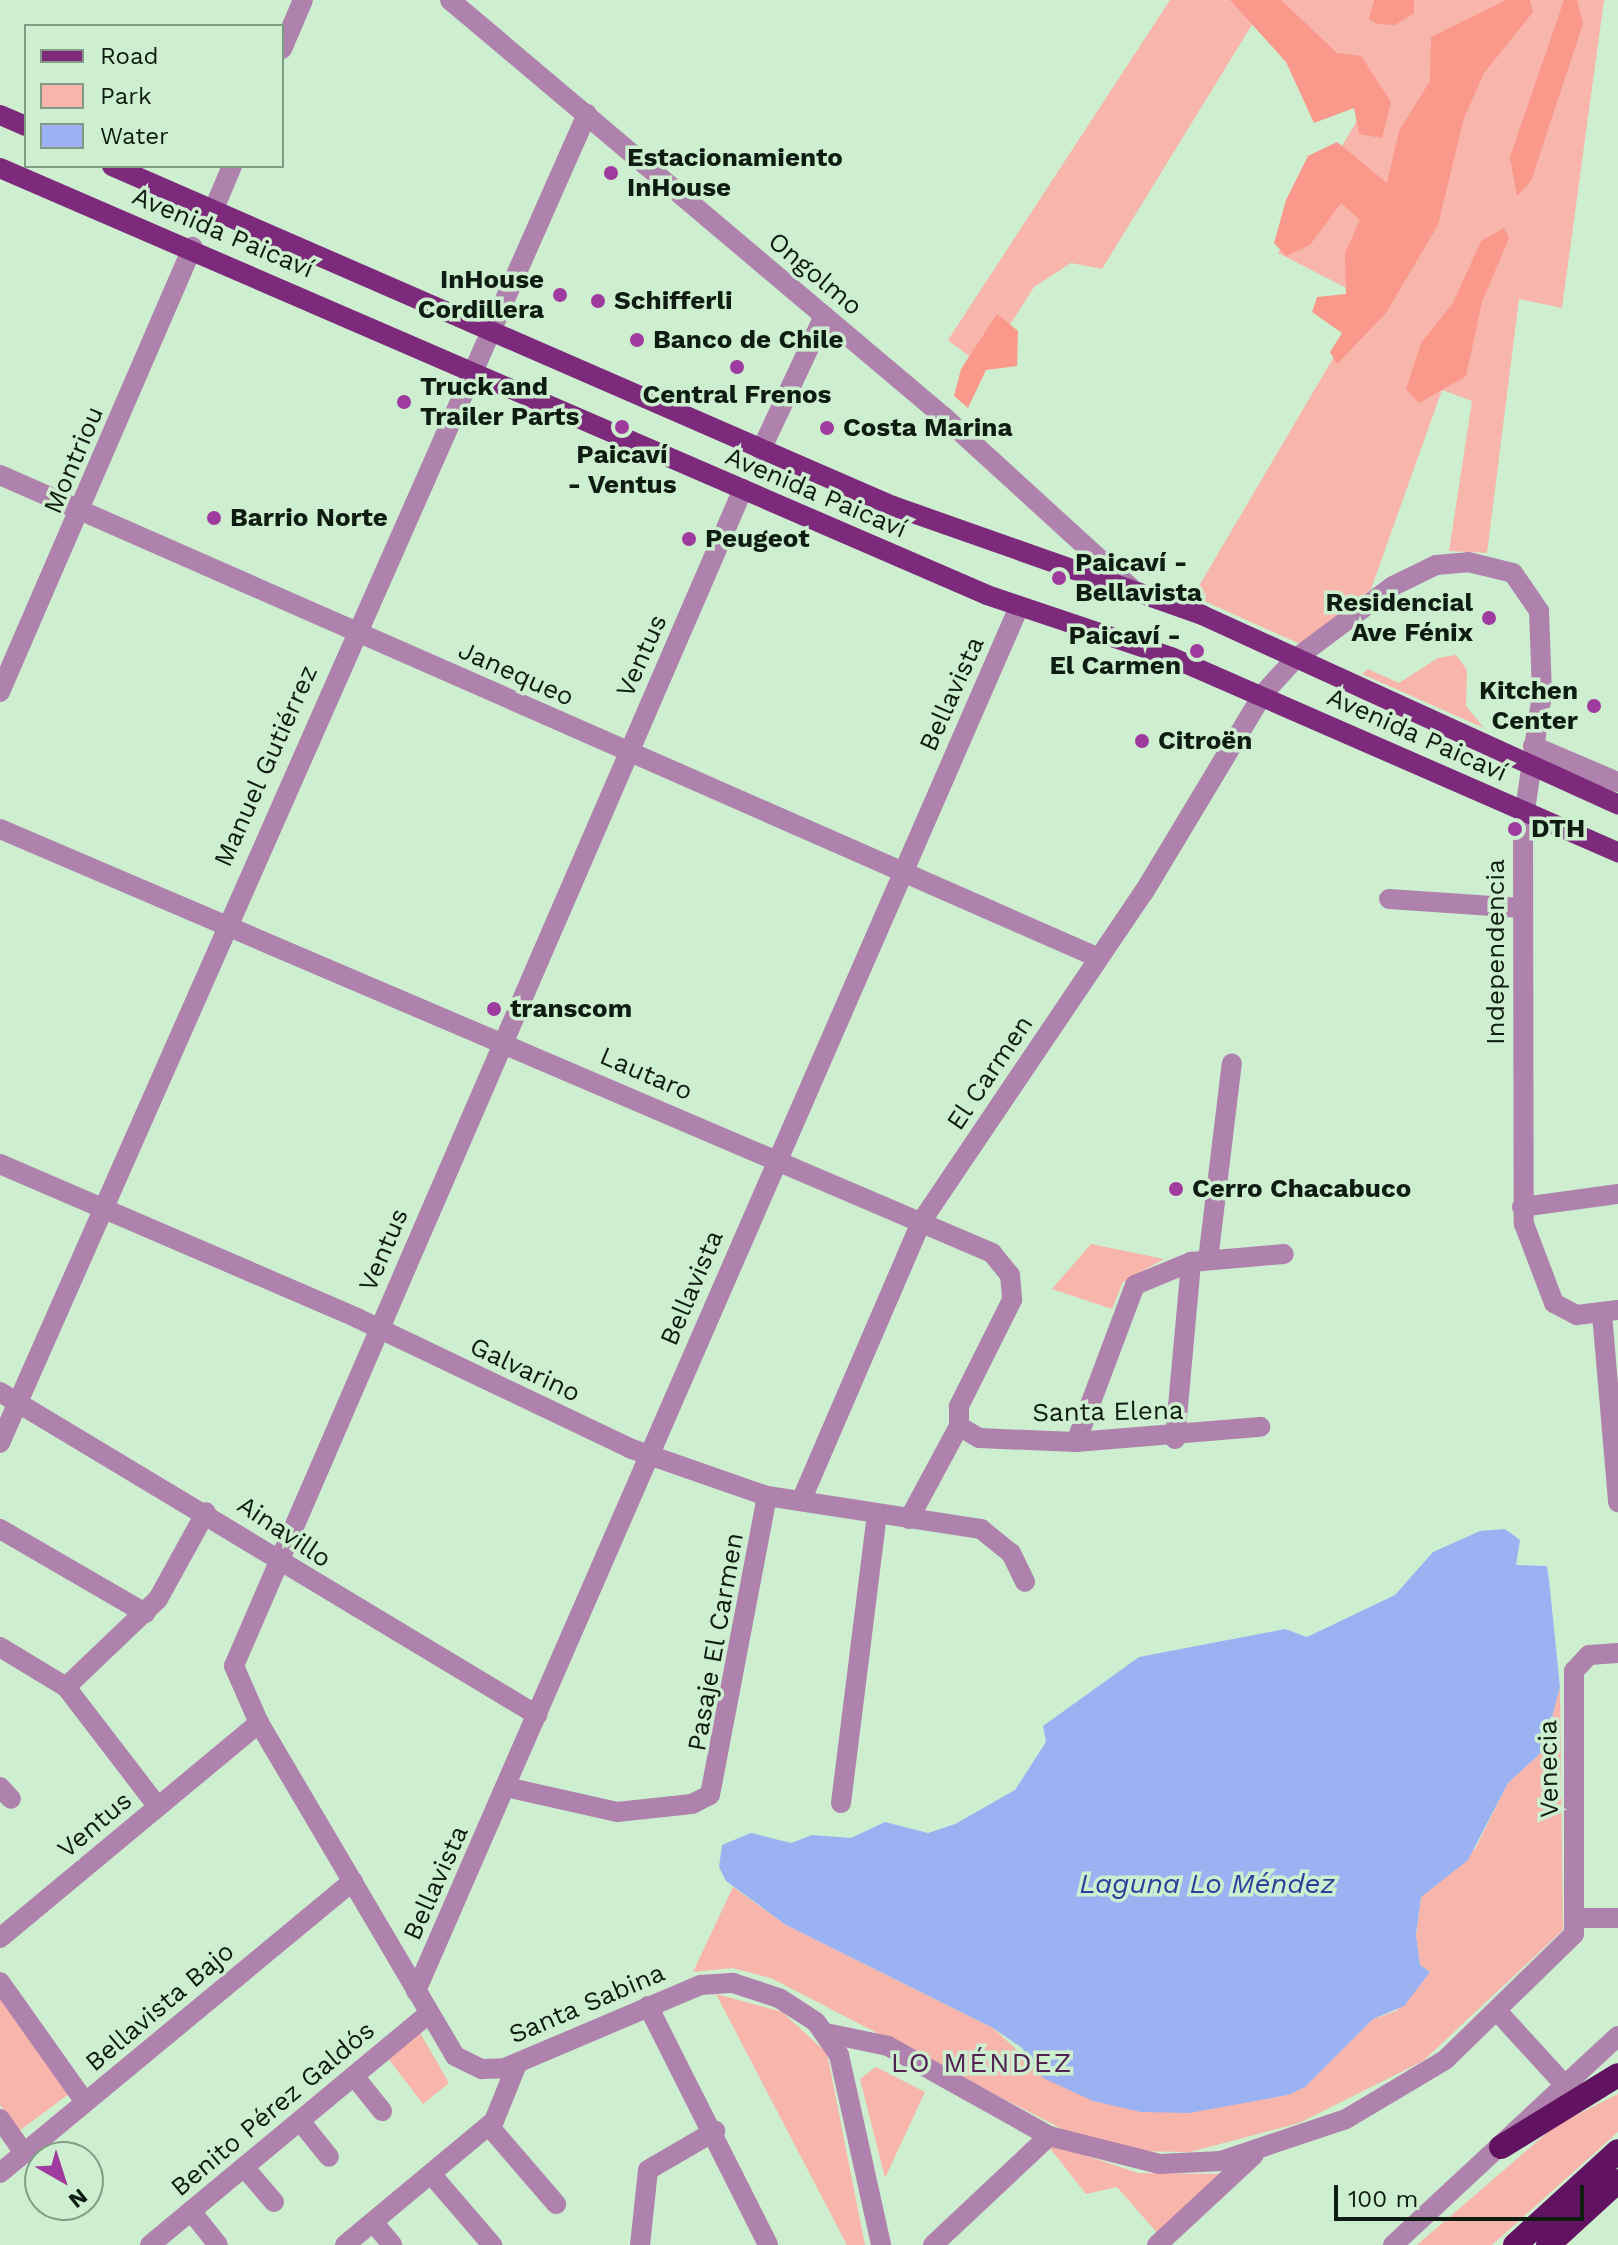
<!DOCTYPE html>
<meta charset="utf-8">
<style>
body{margin:0}
#map{position:relative;width:1618px;height:2245px;overflow:hidden;background:#cdefd0;font-family:"Work Sans",sans-serif}
div>[style]{position:absolute}
[style*='--x']{left:calc(var(--x)*1px);top:calc(var(--y)*1px);width:calc(var(--w)*1px);rotate:calc(var(--a)*1deg)}
.green>*{inset:0;background:#f7b5ab}
.forest>*{inset:0;background:#fa988b}
.water>*{inset:0;background:#9ab2f2}
.minor>*{height:20px;margin:-10px;padding:0 10px;transform-origin:10px;border-radius:10px;background:#af82ad}
.major>*{height:20px;margin:-10px;padding:0 10px;transform-origin:10px;border-radius:10px;background:#7d2a7c}
.highway>*{height:24px;margin:-12px;padding:0 12px;transform-origin:12px;border-radius:12px;background:#611261}
.dots>*{width:22px;height:22px;translate:-50% -50%;box-sizing:border-box;border:4px solid #cdefd0;border-radius:50%}
span{translate:-50% -50%;white-space:nowrap;text-align:center;line-height:1.15;-webkit-text-stroke:7px #cdefd0;paint-order:stroke}
.poi-label{font-size:26px;color:#0f1c11;font-weight:700}
.left{translate:0 -50%;text-align:left}
.right{translate:-100% -50%;text-align:right}
.street-label{font-size:26px;color:#0f1c11}
.water-label{font-size:28px;color:#2a419c;font-style:italic}
.neighbourhood-label{font-size:28px;color:#532253;letter-spacing:2px}
.legend{position:absolute;left:24px;top:24px;width:260px;height:144px;box-sizing:border-box;background:#cdefd0;border:2px solid #819b84;margin:0;padding:10px 14px;list-style:none;font-size:24px;color:#0f1c11}
.legend li{display:flex;align-items:center;gap:16px;height:40px}
.legend b{width:40px;border:2px solid #819b84}
.north{position:absolute;left:24px;top:2141px;width:80px;height:80px;box-sizing:border-box;background:#cdefd0;border:2px solid #819b84;border-radius:50%;rotate:141deg;font-size:22px;font-weight:700;line-height:32px;text-align:center;color:#0f1c11}
.north::after{content:'';display:block;margin:auto;width:28px;height:36px;background:#9f3a9e;clip-path:polygon(50% 0,100% 100%,50% 72%,0 100%)}
.scale{position:absolute;left:1334px;top:2185px;width:250px;height:36px;box-sizing:border-box;border:4px solid #0f1c11;border-top:0;padding-left:10px;font-size:24px;line-height:28px;white-space:nowrap;color:#0f1c11;-webkit-text-stroke:6px #cdefd0;paint-order:stroke}
</style>
<div id="map">
<div class="green">
<div style="clip-path:polygon(1170px 0,1604px 0,1562px 308px,1519px 299px,1487px 553px,1449px 551px,1472px 401px,1442px 390px,1371px 589px,1300px 644px,1193px 596px,1368px 299px,1278px 253px,1364px 109px,1261px 10px,1102px 269px,1071px 263px,1034px 287px,983px 367px,948px 340px)"></div>
<div style="clip-path:polygon(1456px 655px,1467px 670px,1466px 706px,1484px 728px,1362px 674px,1368px 669px,1399px 683px,1438px 658px)"></div>
<div style="clip-path:polygon(1091px 1244px,1164px 1259px,1123px 1282px,1112px 1309px,1052px 1289px)"></div>
<div style="clip-path:polygon(1560px 1687px,1563px 1930px,1423px 2061px,1299px 2123px,1190px 2152px,1127px 2151px,1064px 2130px,771px 1978px,732px 1968px,693px 1972px,733px 1887px,786px 1925px,993px 2028px,1032px 2064px,1258px 2100px,1288px 2095px,1305px 2087px,1373px 2019px,1396px 2011px,1430px 1972px,1420px 1965px,1416px 1936px,1421px 1897px,1475px 1849px,1508px 1783px,1543px 1751px)"></div>
<div style="clip-path:polygon(716px 1994px,782px 2012px,827px 2053px,865px 2245px,847px 2245px)"></div>
<div style="clip-path:polygon(0 1996px,69px 2094px,19px 2131px,0 2105px)"></div>
<div style="clip-path:polygon(419px 2031px,449px 2083px,423px 2104px,387px 2057px)"></div>
<div style="clip-path:polygon(876px 2067px,925px 2092px,885px 2178px,860px 2079px)"></div>
<div style="clip-path:polygon(1618px 2094px,1618px 2132px,1492px 2245px,1417px 2245px,1555px 2126px)"></div>
<div style="clip-path:polygon(1045px 2142px,1138px 2173px,1223px 2174px,1159px 2235px,1117px 2187px,1086px 2194px)"></div>
</div>
<div class="forest">
<div style="clip-path:polygon(1230px 0,1281px 0,1337px 53px,1361px 56px,1391px 102px,1382px 138px,1359px 134px,1354px 108px,1314px 123px,1286px 62px)"></div>
<div style="clip-path:polygon(1374px 0,1414px 0,1414px 13px,1395px 25px,1377px 24px,1369px 19px)"></div>
<div style="clip-path:polygon(1506px 0,1530px 0,1533px 12px,1484px 73px,1464px 118px,1438px 225px,1386px 313px,1337px 364px,1330px 352px,1342px 333px,1312px 312px,1317px 297px,1346px 294px,1345px 253px,1360px 220px,1341px 203px,1310px 245px,1286px 256px,1274px 243px,1286px 200px,1308px 156px,1337px 142px,1387px 183px,1399px 131px,1430px 81px,1431px 37px)"></div>
<div style="clip-path:polygon(1564px 0,1577px 0,1583px 24px,1531px 181px,1517px 196px,1510px 157px)"></div>
<div style="clip-path:polygon(1504px 228px,1509px 238px,1482px 302px,1466px 376px,1419px 403px,1406px 389px,1421px 343px,1453px 303px,1481px 241px)"></div>
<div style="clip-path:polygon(997px 314px,1018px 331px,1017px 366px,986px 370px,968px 408px,954px 396px,961px 369px)"></div>
</div>
<div class="water">
<div style="clip-path:polygon(1505px 1529px,1520px 1540px,1516px 1565px,1547px 1566px,1549px 1580px,1560px 1687px,1543px 1751px,1508px 1783px,1468px 1860px,1421px 1897px,1416px 1935px,1420px 1965px,1430px 1972px,1404px 2006px,1373px 2019px,1305px 2087px,1288px 2095px,1189px 2113px,1141px 2112px,1093px 2101px,1043px 2078px,1022px 2048px,993px 2028px,786px 1925px,726px 1881px,719px 1867px,722px 1845px,751px 1833px,791px 1843px,812px 1835px,851px 1838px,885px 1822px,928px 1833px,955px 1824px,1015px 1790px,1046px 1742px,1043px 1726px,1139px 1657px,1285px 1629px,1307px 1637px,1395px 1595px,1433px 1552px,1480px 1531px)"></div>
</div>
<div class="minor">
<div style="--x:450;--y:0;--w:646;--a:40.17"></div>
<div style="--x:944;--y:417;--w:252;--a:42.4"></div>
<div style="--x:282;--y:49;--w:53;--a:-66.8"></div>
<div style="--x:213;--y:211;--w:49;--a:-67.1"></div>
<div style="--x:761;--y:450;--w:148;--a:-64.8"></div>
<div style="--x:0;--y:475;--w:1200;--a:23.73"></div>
<div style="--x:743;--y:489;--w:1282;--a:113.39"></div>
<div style="--x:234;--y:1666;--w:62;--a:66.3"></div>
<div style="--x:259;--y:1723;--w:386;--a:59.5"></div>
<div style="--x:455;--y:2056;--w:30;--a:26"></div>
<div style="--x:482;--y:2069;--w:23;--a:-2"></div>
<div style="--x:505;--y:2068;--w:213;--a:-23"></div>
<div style="--x:701;--y:1985;--w:32;--a:-4"></div>
<div style="--x:733;--y:1983;--w:48;--a:18.1"></div>
<div style="--x:779;--y:1998;--w:44;--a:33"></div>
<div style="--x:816;--y:2022;--w:40;--a:55.1"></div>
<div style="--x:839;--y:2055;--w:195;--a:77.5"></div>
<div style="--x:0;--y:692;--w:485;--a:-66.6"></div>
<div style="--x:1533;--y:746;--w:92;--a:23"></div>
<div style="--x:0;--y:829;--w:1079;--a:23.14"></div>
<div style="--x:992;--y:1253;--w:28;--a:51"></div>
<div style="--x:1010;--y:1275;--w:25;--a:85"></div>
<div style="--x:1012;--y:1300;--w:119;--a:116.6"></div>
<div style="--x:959;--y:1406;--w:20;--a:90"></div>
<div style="--x:1389;--y:899;--w:133;--a:3.9"></div>
<div style="--x:0;--y:1164;--w:389;--a:23.3"></div>
<div style="--x:357;--y:1318;--w:301;--a:25.5"></div>
<div style="--x:629;--y:1448;--w:146;--a:19.2"></div>
<div style="--x:767;--y:1496;--w:217;--a:8.8"></div>
<div style="--x:981;--y:1529;--w:38;--a:39"></div>
<div style="--x:1011;--y:1553;--w:32;--a:64"></div>
<div style="--x:1522;--y:1207;--w:97;--a:-7.7"></div>
<div style="--x:1208;--y:1260;--w:198;--a:-83.1"></div>
<div style="--x:1602;--y:1314;--w:189;--a:85.1"></div>
<div style="--x:0;--y:1392;--w:627;--a:31.03"></div>
<div style="--x:959;--y:1426;--w:23;--a:31"></div>
<div style="--x:979;--y:1438;--w:97;--a:2.4"></div>
<div style="--x:1076;--y:1442;--w:185;--a:-4.7"></div>
<div style="--x:1175;--y:1439;--w:178;--a:-84.8"></div>
<div style="--x:1076;--y:1442;--w:168;--a:-69.4"></div>
<div style="--x:1135;--y:1285;--w:61;--a:-22.3"></div>
<div style="--x:1191;--y:1262;--w:93;--a:-4.9"></div>
<div style="--x:0;--y:1443;--w:1453;--a:-66.17"></div>
<div style="--x:801;--y:1501;--w:304;--a:-66.7"></div>
<div style="--x:921;--y:1222;--w:398;--a:-56"></div>
<div style="--x:1144;--y:892;--w:231;--a:-59"></div>
<div style="--x:1263;--y:694;--w:47;--a:-47.6"></div>
<div style="--x:1295;--y:659;--w:122;--a:-36.7"></div>
<div style="--x:1393;--y:586;--w:48;--a:-26"></div>
<div style="--x:1436;--y:565;--w:32;--a:-5"></div>
<div style="--x:1468;--y:562;--w:46;--a:13.7"></div>
<div style="--x:1513;--y:573;--w:46;--a:55.6"></div>
<div style="--x:1539;--y:611;--w:83;--a:87.9"></div>
<div style="--x:1542;--y:694;--w:131;--a:98.3"></div>
<div style="--x:1523;--y:824;--w:400;--a:89.9"></div>
<div style="--x:1524;--y:1224;--w:85;--a:69.2"></div>
<div style="--x:1554;--y:1303;--w:26;--a:28"></div>
<div style="--x:1577;--y:1315;--w:41;--a:-7"></div>
<div style="--x:909;--y:1519;--w:106;--a:-61.7"></div>
<div style="--x:0;--y:1529;--w:168;--a:30.1"></div>
<div style="--x:0;--y:1647;--w:77;--a:31.2"></div>
<div style="--x:66;--y:1687;--w:151;--a:52.5"></div>
<div style="--x:66;--y:1687;--w:127;--a:-43.7"></div>
<div style="--x:158;--y:1599;--w:99;--a:-61.1"></div>
<div style="--x:0;--y:1787;--w:16;--a:47"></div>
<div style="--x:506;--y:1787;--w:114;--a:12.7"></div>
<div style="--x:617;--y:1812;--w:75;--a:-6.1"></div>
<div style="--x:692;--y:1804;--w:20;--a:-27"></div>
<div style="--x:710;--y:1795;--w:304;--a:-79.2"></div>
<div style="--x:841;--y:1803;--w:289;--a:-82.9"></div>
<div style="--x:1577;--y:1918;--w:41;--a:0"></div>
<div style="--x:0;--y:1938;--w:337;--a:-39.7"></div>
<div style="--x:0;--y:1982;--w:147;--a:54.7"></div>
<div style="--x:416;--y:1991;--w:1510;--a:-66.46"></div>
<div style="--x:648;--y:2006;--w:267;--a:63.3"></div>
<div style="--x:1497;--y:2011;--w:98;--a:47.5"></div>
<div style="--x:826;--y:2033;--w:63;--a:11.8"></div>
<div style="--x:888;--y:2046;--w:184;--a:29.2"></div>
<div style="--x:1049;--y:2136;--w:114;--a:14.2"></div>
<div style="--x:1160;--y:2164;--w:61;--a:-2.8"></div>
<div style="--x:1221;--y:2161;--w:132;--a:-18.6"></div>
<div style="--x:1346;--y:2119;--w:115;--a:-30.8"></div>
<div style="--x:1445;--y:2060;--w:180;--a:-44.3"></div>
<div style="--x:1574;--y:1934;--w:263;--a:-90"></div>
<div style="--x:1574;--y:1671;--w:22;--a:-47"></div>
<div style="--x:1589;--y:1655;--w:29;--a:-4"></div>
<div style="--x:354;--y:2076;--w:45;--a:51.3"></div>
<div style="--x:0;--y:2119;--w:42;--a:54.8"></div>
<div style="--x:300;--y:2121;--w:46;--a:51.1"></div>
<div style="--x:489;--y:2126;--w:103;--a:49.3"></div>
<div style="--x:244;--y:2167;--w:46;--a:49.4"></div>
<div style="--x:0;--y:2173;--w:458;--a:-39.6"></div>
<div style="--x:431;--y:2174;--w:94;--a:49.3"></div>
<div style="--x:191;--y:2211;--w:43;--a:51.5"></div>
<div style="--x:373;--y:2222;--w:30;--a:50"></div>
<div style="--x:150;--y:2245;--w:363;--a:-39.7"></div>
<div style="--x:345;--y:2245;--w:194;--a:-39.8"></div>
<div style="--x:494;--y:2121;--w:61;--a:-68"></div>
<div style="--x:640;--y:2245;--w:75;--a:-83.9"></div>
<div style="--x:648;--y:2170;--w:78;--a:-30.2"></div>
<div style="--x:933;--y:2245;--w:159;--a:-43.2"></div>
<div style="--x:1157;--y:2245;--w:132;--a:-42.9"></div>
<div style="--x:1393;--y:2245;--w:307;--a:-42.9"></div>
</div>
<div class="major">
<div style="--x:0;--y:115;--w:28;--a:23"></div>
<div style="--x:112;--y:166;--w:852;--a:23.53"></div>
<div style="--x:893;--y:506;--w:328;--a:19.4"></div>
<div style="--x:1202;--y:615;--w:457;--a:24.5"></div>
<div style="--x:0;--y:168;--w:1075;--a:23.39"></div>
<div style="--x:987;--y:595;--w:194;--a:18.6"></div>
<div style="--x:1171;--y:657;--w:488;--a:23.6"></div>
</div>
<div class="highway">
<div style="--x:1501;--y:2147;--w:137;--a:-31.6"></div>
<div style="--x:1515;--y:2245;--w:139;--a:-42.4"></div>
<div style="--x:1548;--y:2245;--w:95;--a:-42.4"></div>
</div>
<div class="dots">
<div style="left:611px;top:173px;background:#9f3a9e"></div>
<div style="left:560px;top:295px;background:#9f3a9e"></div>
<div style="left:598px;top:301px;background:#9f3a9e"></div>
<div style="left:637px;top:340px;background:#9f3a9e"></div>
<div style="left:737px;top:367px;background:#9f3a9e"></div>
<div style="left:404px;top:402px;background:#9f3a9e"></div>
<div style="left:622px;top:427px;background:#9f3a9e"></div>
<div style="left:827px;top:428px;background:#9f3a9e"></div>
<div style="left:214px;top:518px;background:#9f3a9e"></div>
<div style="left:689px;top:539px;background:#9f3a9e"></div>
<div style="left:1059px;top:578px;background:#9f3a9e"></div>
<div style="left:1489px;top:618px;background:#9f3a9e"></div>
<div style="left:1197px;top:651px;background:#9f3a9e"></div>
<div style="left:1594px;top:706px;background:#9f3a9e"></div>
<div style="left:1142px;top:741px;background:#9f3a9e"></div>
<div style="left:1515px;top:829px;background:#9f3a9e"></div>
<div style="left:494px;top:1009px;background:#9f3a9e"></div>
<div style="left:1176px;top:1189px;background:#9f3a9e"></div>
</div>
<div class="poi-label">
<span class="left" style="left:627px;top:173px">Estacionamiento<br>InHouse</span>
<span class="right" style="left:544px;top:295px">InHouse<br>Cordillera</span>
<span class="left" style="left:614px;top:301px">Schifferli</span>
<span class="left" style="left:653px;top:340px">Banco de Chile</span>
<span class="left" style="left:420px;top:402px">Truck and<br>Trailer Parts</span>
<span style="left:737px;top:395px">Central Frenos</span>
<span class="left" style="left:843px;top:428px">Costa Marina</span>
<span style="left:622px;top:470px">Paicaví<br>- Ventus</span>
<span class="left" style="left:230px;top:518px">Barrio Norte</span>
<span class="left" style="left:705px;top:539px">Peugeot</span>
<span class="left" style="left:1075px;top:578px">Paicaví -<br>Bellavista</span>
<span class="right" style="left:1473px;top:618px">Residencial<br>Ave Fénix</span>
<span class="right" style="left:1181px;top:651px">Paicaví -<br>El Carmen</span>
<span class="right" style="left:1578px;top:706px">Kitchen<br>Center</span>
<span class="left" style="left:1158px;top:741px">Citroën</span>
<span class="left" style="left:1531px;top:829px">DTH</span>
<span class="left" style="left:510px;top:1009px">transcom</span>
<span class="left" style="left:1192px;top:1189px">Cerro Chacabuco</span>
</div>
<div class="street-label">
<span style="left:223px;top:233px;rotate:23deg">Avenida Paicaví</span>
<span style="left:815px;top:274px;rotate:40deg">Ongolmo</span>
<span style="left:74px;top:460px;rotate:-67deg">Montriou</span>
<span style="left:816px;top:493px;rotate:23deg">Avenida Paicaví</span>
<span style="left:642px;top:656px;rotate:-66deg">Ventus</span>
<span style="left:516px;top:674px;rotate:24deg">Janequeo</span>
<span style="left:952px;top:694px;rotate:-66deg">Bellavista</span>
<span style="left:1417px;top:735px;rotate:24deg">Avenida Paicaví</span>
<span style="left:266px;top:766px;rotate:-66deg">Manuel Gutiérrez</span>
<span style="left:1496px;top:952px;rotate:-90deg">Independencia</span>
<span style="left:990px;top:1073px;rotate:-56deg">El Carmen</span>
<span style="left:646px;top:1074px;rotate:23deg">Lautaro</span>
<span style="left:384px;top:1250px;rotate:-67deg">Ventus</span>
<span style="left:692px;top:1288px;rotate:-67deg">Bellavista</span>
<span style="left:525px;top:1370px;rotate:25deg">Galvarino</span>
<span style="left:1108px;top:1412px;rotate:-1deg">Santa Elena</span>
<span style="left:284px;top:1532px;rotate:34deg">Ainavillo</span>
<span style="left:716px;top:1642px;rotate:-80deg">Pasaje El Carmen</span>
<span style="left:1549px;top:1769px;rotate:-91deg">Venecia</span>
<span style="left:95px;top:1825px;rotate:-40deg">Ventus</span>
<span style="left:436px;top:1883px;rotate:-66deg">Bellavista</span>
<span style="left:587px;top:2004px;rotate:-23deg">Santa Sabina</span>
<span style="left:160px;top:2007px;rotate:-40deg">Bellavista Bajo</span>
<span style="left:273px;top:2109px;rotate:-40deg">Benito Pérez Galdós</span>
</div>
<div class="water-label">
<span style="left:1207px;top:1884px">Laguna Lo Méndez</span>
</div>
<div class="neighbourhood-label">
<span style="left:982px;top:2063px">LO MÉNDEZ</span>
</div>
<ul class="legend">
<li><b style="height:10px;background:#7d2a7c"></b>Road</li>
<li><b style="height:22px;background:#f7b5ab"></b>Park</li>
<li><b style="height:22px;background:#9ab2f2"></b>Water</li>
</ul>
<div class="north">N</div>
<div class="scale">100 m</div>
</div>
